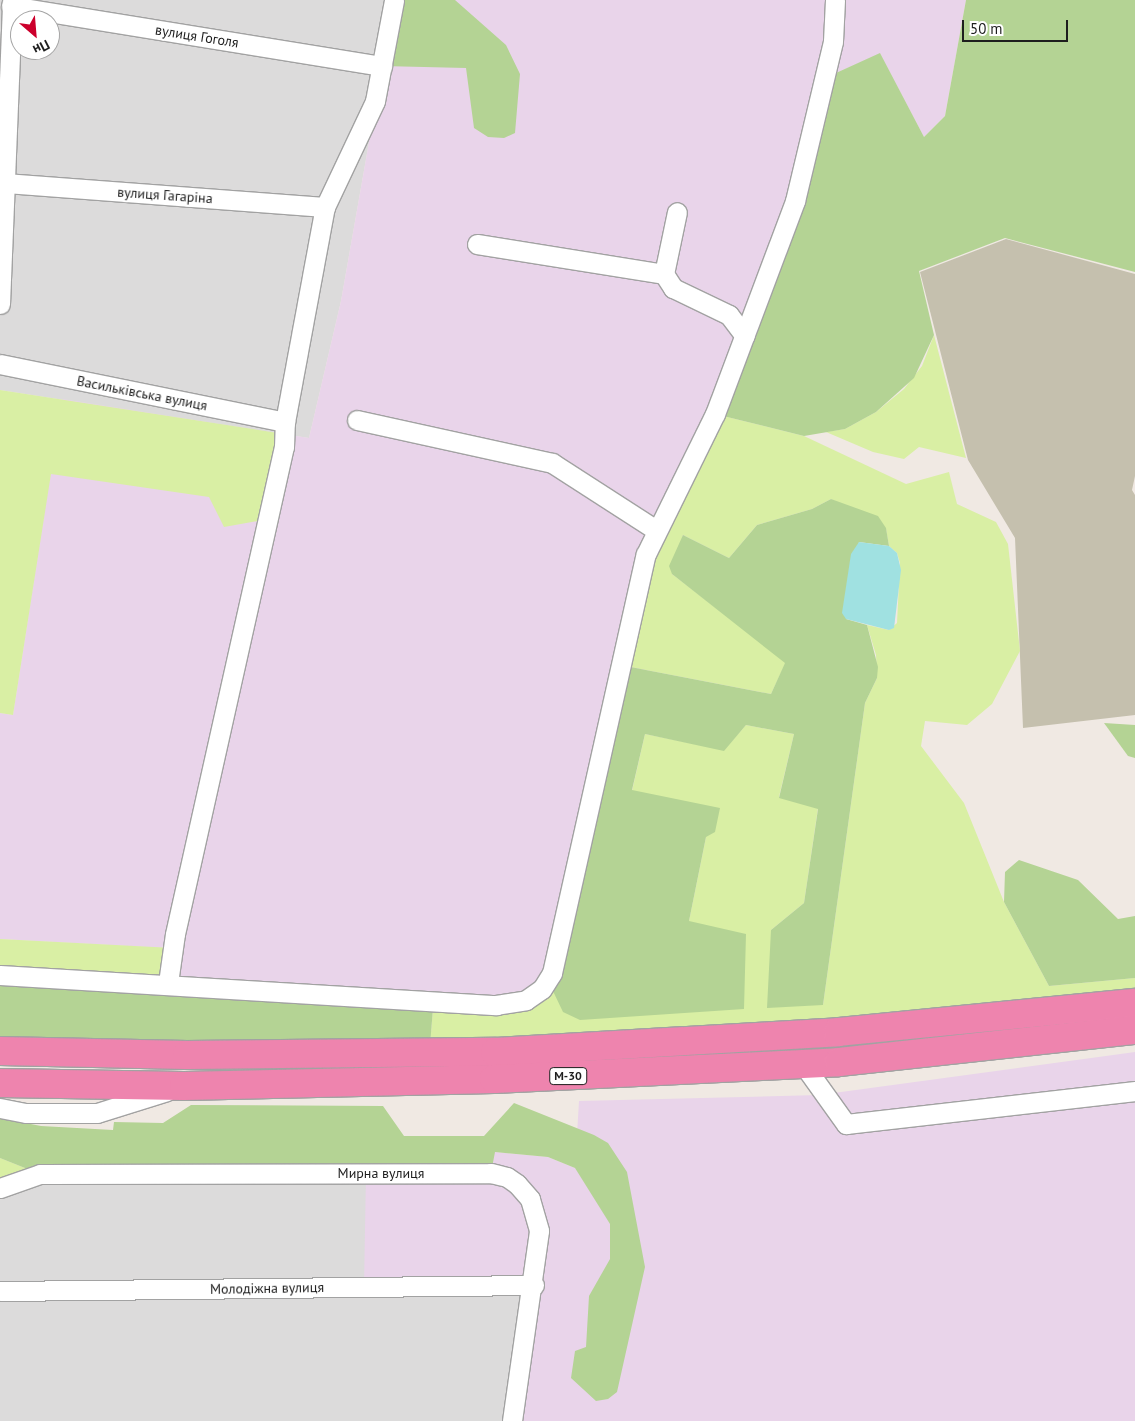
<!DOCTYPE html>
<meta charset="utf-8">
<style>
body{margin:0}
#map{position:relative;width:1135px;height:1421px;overflow:hidden;background:#f0e9e3;font-family:"PT Sans",sans-serif}
div>[style]{position:absolute}
[style*='--x']{left:calc(var(--x)*1px);top:calc(var(--y)*1px);width:calc(var(--w)*1px);rotate:calc(var(--a)*1deg)}
.residential>*{inset:0;background:#dcdbdb}
.industrial>*{inset:0;background:#e9d4ea}
.construction>*{inset:0;background:#c5c0ae}
.grass>*{inset:0;background:#d9efa4;transform-origin:0 0}
.forest>*{inset:0;background:#b4d394}
.water>*{inset:0;background:#a0e1e1}
.roads{filter:drop-shadow(1px 0 #a2a2a2) drop-shadow(-1px 0 #a2a2a2) drop-shadow(0 1px #a2a2a2) drop-shadow(0 -1px #a2a2a2)}
.minor>*{height:19px;margin:-9.5px;padding:0 9.5px;transform-origin:9.5px;border-radius:9.5px;background:#fff}
.highway>*{height:28px;margin:-14px;padding:0 14px;transform-origin:14px;border-radius:14px;background:#ee84ae}
span{translate:-50% -50%;white-space:nowrap;text-align:center;line-height:1.15;-webkit-text-stroke:4px #fff;paint-order:stroke}
.shield-label span{padding:1px 4px;background:#fff;border:1px solid;border-radius:4px;-webkit-text-stroke-width:0}
.shield-label{font-size:12px;color:#1e1e1e;font-weight:700}
.street-label{font-size:14px;color:#1e1e1e}
.north{position:absolute;left:10px;top:10px;width:50px;height:50px;box-sizing:border-box;background:#fff;border:1px solid #a5a5a5;border-radius:50%;rotate:153deg;font-size:14px;font-weight:700;line-height:20px;text-align:center;color:#1e1e1e}
.north::after{content:'';display:block;margin:auto;width:18px;height:22px;background:#cc002c;clip-path:polygon(50% 0,100% 100%,50% 72%,0 100%)}
.scale{position:absolute;left:962px;top:20px;width:106px;height:22px;box-sizing:border-box;border:2px solid #1e1e1e;border-top:0;padding-left:6px;font-size:15px;line-height:18px;white-space:nowrap;color:#1e1e1e;-webkit-text-stroke:4px #fff;paint-order:stroke}
</style>
<div id="map">
<div class="residential">
<div style="clip-path:polygon(evenodd,0 0,394px 0,341px 301px,309px 438px,0 390px,0 0,20px 20px,50px 20px,50px 50px,20px 50px,20px 20px)"></div>
<div style="clip-path:polygon(366px 1173px,534px 1285px,512px 1421px,0 1421px,0 1188px,9px 1184px)"></div>
</div>
<div class="industrial">
<div style="clip-path:polygon(394px 0,966px 0,945px 116px,924px 137px,880px 54px,836px 73px,826px 72px,552px 973px,526px 1000px,168px 983px,164px 948px,0 939px,0 713px,13px 715px,62px 399px,309px 438px,341px 301px)"></div>
<div style="clip-path:polygon(1135px 1052px,1135px 1421px,512px 1421px,533px 1285px,364px 1287px,366px 1173px,495px 1152px,548px 1157px,575px 1168px,579px 1101px,819px 1095px)"></div>
</div>
<div class="construction">
<div style="clip-path:polygon(1006px 239px,1135px 274px,1135px 476px,1132px 490px,1135px 495px,1135px 715px,1023px 728px,1015px 538px,968px 460px,920px 272px)"></div>
</div>
<div class="grass">
<div style="clip-path:polygon(934px 335px,966px 458px,919px 447px,904px 459px,873px 452px,826px 432px,845px 429px,876px 412px,904px 389px,922px 366px)"></div>
<div style="clip-path:polygon(0 390px,278px 433px,258px 521px,224px 527px,209px 497px,51px 474px,13px 715px,0 713px)"></div>
<div style="clip-path:polygon(715px 414px,804px 436px,906px 484px,949px 472px,957px 504px,996px 522px,1008px 544px,1020px 651px,992px 704px,967px 725px,925px 721px,921px 746px,964px 803px,1004px 902px,1049px 986px,1135px 978px,1135px 991px,838px 1025px,430px 1046px,433px 1008px,486px 1012px,689px 921px,706px 837px,632px 791px,645px 734px,724px 750px,746px 725px,794px 734px,779px 797px,818px 808px,804px 903px,771px 930px,823px 1005px,865px 703px,877px 678px,876px 655px,867px 625px,889px 630px,897px 623px,900px 563px,897px 553px,889px 546px,886px 529px,831px 499px,812px 509px,757px 525px,729px 558px,683px 535px,672px 574px,786px 662px,771px 694px,620px 665px,646px 554px)"></div>
<div style="left:0;top:939px;width:164px;height:36px;rotate:3deg"></div>
<div style="clip-path:polygon(0 1158px,40px 1174px,0 1188px)"></div>
</div>
<div class="forest">
<div style="clip-path:polygon(394px 0,455px 0,506px 45px,520px 74px,515px 133px,504px 138px,488px 137px,474px 128px,466px 68px,382px 66px)"></div>
<div style="clip-path:polygon(966px 0,1135px 0,1135px 272px,1005px 238px,919px 271px,934px 335px,914px 378px,876px 412px,845px 429px,804px 436px,715px 414px,745px 336px,826px 72px,836px 73px,880px 53px,924px 137px,945px 116px)"></div>
<div style="clip-path:polygon(831px 499px,878px 516px,886px 528px,889px 546px,859px 542px,846px 619px,867px 625px,878px 667px,877px 678px,865px 703px,823px 1005px,767px 1008px,771px 930px,804px 903px,818px 809px,779px 798px,794px 734px,746px 725px,724px 751px,645px 734px,632px 790px,720px 808px,715px 832px,706px 837px,689px 921px,746px 934px,744px 1009px,580px 1020px,563px 1012px,552px 989px,620px 665px,771px 694px,785px 663px,672px 574px,669px 566px,683px 535px,729px 558px,757px 525px,812px 509px)"></div>
<div style="clip-path:polygon(1104px 723px,1135px 725px,1135px 758px,1128px 756px)"></div>
<div style="clip-path:polygon(1019px 860px,1078px 880px,1118px 919px,1135px 916px,1135px 978px,1049px 986px,1004px 902px,1005px 872px)"></div>
<div style="clip-path:polygon(0 983px,433px 1008px,430px 1046px,0 1040px)"></div>
<div style="clip-path:polygon(514px 1103px,594px 1135px,608px 1143px,627px 1172px,645px 1267px,617px 1392px,608px 1399px,596px 1401px,571px 1378px,575px 1351px,586px 1347px,589px 1296px,610px 1259px,610px 1224px,575px 1168px,548px 1157px,495px 1152px,491px 1173px,40px 1174px,0 1158px,0 1118px,41px 1126px,113px 1130px,114px 1122px,163px 1123px,191px 1105px,383px 1106px,404px 1136px,484px 1136px)"></div>
</div>
<div class="water">
<div style="clip-path:polygon(859px 542px,889px 546px,897px 553px,901px 570px,894px 628px,889px 630px,846px 619px,842px 613px,851px 554px)"></div>
</div>
<div class="roads">
<div class="minor">
<div style="--x:11;--y:6;--w:376;--a:9.2"></div>
<div style="--x:5;--y:183;--w:321;--a:4.3"></div>
<div style="--x:477;--y:244;--w:189;--a:9.1"></div>
<div style="--x:664;--y:274;--w:17;--a:57"></div>
<div style="--x:673;--y:288;--w:62;--a:25.7"></div>
<div style="--x:729;--y:315;--w:26;--a:53"></div>
<div style="--x:664;--y:274;--w:63;--a:-78.2"></div>
<div style="--x:0;--y:304;--w:304;--a:-87.7"></div>
<div style="--x:0;--y:364;--w:291;--a:11.5"></div>
<div style="--x:357;--y:420;--w:200;--a:12.4"></div>
<div style="--x:552;--y:463;--w:124;--a:32.8"></div>
<div style="--x:0;--y:975;--w:497;--a:3.5"></div>
<div style="--x:496;--y:1005;--w:30;--a:-9"></div>
<div style="--x:526;--y:1000;--w:19;--a:-35"></div>
<div style="--x:542;--y:989;--w:19;--a:-58"></div>
<div style="--x:552;--y:973;--w:429;--a:-77.4"></div>
<div style="--x:646;--y:554;--w:156;--a:-63.8"></div>
<div style="--x:715;--y:414;--w:228;--a:-69.4"></div>
<div style="--x:795;--y:201;--w:164;--a:-76.6"></div>
<div style="--x:833;--y:41;--w:41;--a:-87.2"></div>
<div style="--x:168;--y:983;--w:49;--a:-81.9"></div>
<div style="--x:175;--y:934;--w:499;--a:-77.4"></div>
<div style="--x:284;--y:447;--w:25;--a:-88"></div>
<div style="--x:285;--y:422;--w:219;--a:-79.5"></div>
<div style="--x:325;--y:207;--w:117;--a:-64.7"></div>
<div style="--x:375;--y:101;--w:103;--a:-79.3"></div>
<div style="--x:803;--y:1064;--w:74;--a:54.4"></div>
<div style="--x:846;--y:1124;--w:291;--a:-6.5"></div>
<div style="--x:0;--y:1108;--w:26;--a:11"></div>
<div style="--x:26;--y:1113;--w:71;--a:0"></div>
<div style="--x:97;--y:1113;--w:73;--a:-17.4"></div>
<div style="--x:0;--y:1188;--w:42;--a:-19.3"></div>
<div style="--x:40;--y:1174;--w:451;--a:-0.1"></div>
<div style="--x:491;--y:1173;--w:16;--a:14"></div>
<div style="--x:507;--y:1177;--w:12;--a:35"></div>
<div style="--x:517;--y:1184;--w:20;--a:49"></div>
<div style="--x:530;--y:1199;--w:33;--a:74"></div>
<div style="--x:539;--y:1231;--w:192;--a:98.1"></div>
<div style="--x:0;--y:1291;--w:534;--a:-0.64"></div>
</div>
<div class="highway">
<div style="--x:0;--y:1051;--w:187;--a:1.2"></div>
<div style="--x:187;--y:1055;--w:308;--a:-0.6"></div>
<div style="--x:495;--y:1052;--w:344;--a:-3.3"></div>
<div style="--x:838;--y:1032;--w:298;--a:-5.6"></div>
<div style="--x:0;--y:1083;--w:184;--a:0.9"></div>
<div style="--x:184;--y:1086;--w:310;--a:-1.3"></div>
<div style="--x:494;--y:1079;--w:345;--a:-2.8"></div>
<div style="--x:839;--y:1062;--w:298;--a:-6.2"></div>
</div>
</div>
<div class="shield-label">
<span style="left:568px;top:1076px">М-30</span>
</div>
<div class="street-label">
<span style="left:197px;top:36px;rotate:9deg">вулиця Гоголя</span>
<span style="left:165px;top:195px;rotate:4deg">вулиця Гагаріна</span>
<span style="left:142px;top:393px;rotate:11deg">Васильківська вулиця</span>
<span style="left:381px;top:1173px">Мирна вулиця</span>
<span style="left:267px;top:1288px;rotate:-1deg">Молодіжна вулиця</span>
</div>
<div class="north">Пн</div>
<div class="scale">50 m</div>
</div>
